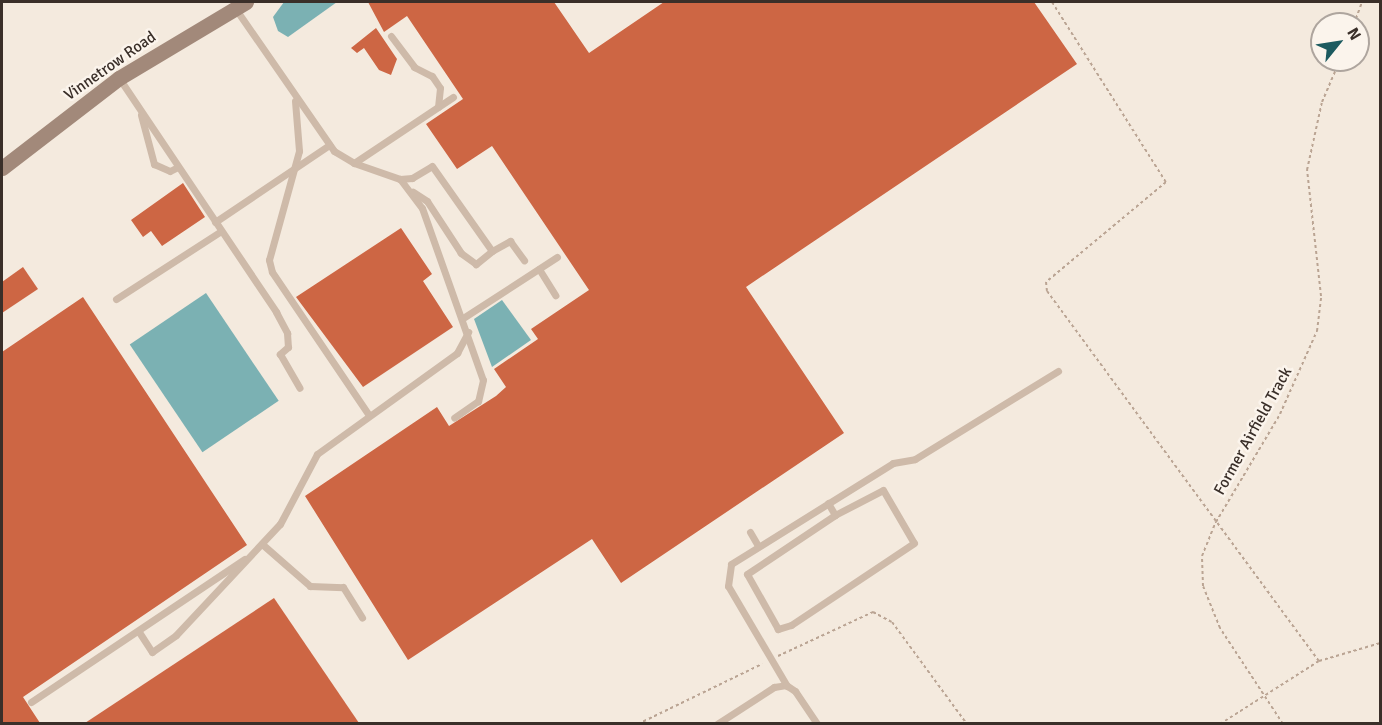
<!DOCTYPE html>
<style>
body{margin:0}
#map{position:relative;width:1382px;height:725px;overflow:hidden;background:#f4eade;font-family:Signika,sans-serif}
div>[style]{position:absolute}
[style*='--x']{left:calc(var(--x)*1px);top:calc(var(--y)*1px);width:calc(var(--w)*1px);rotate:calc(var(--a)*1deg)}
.water>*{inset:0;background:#7bb1b3;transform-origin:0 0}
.building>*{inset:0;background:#cd6644}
.path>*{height:2px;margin-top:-1px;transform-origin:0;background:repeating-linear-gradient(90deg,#baa493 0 3px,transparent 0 6px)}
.lane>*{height:7px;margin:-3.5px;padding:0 3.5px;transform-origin:3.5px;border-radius:3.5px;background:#cebaa9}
.secondary>*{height:15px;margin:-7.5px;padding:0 7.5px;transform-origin:7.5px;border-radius:7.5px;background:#a2897a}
span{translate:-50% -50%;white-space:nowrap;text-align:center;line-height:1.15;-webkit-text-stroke:5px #fbf4ec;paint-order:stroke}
.street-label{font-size:16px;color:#3a2f29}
.frame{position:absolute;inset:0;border:3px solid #3a2f29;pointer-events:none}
.north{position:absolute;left:1310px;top:12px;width:60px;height:60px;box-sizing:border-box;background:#fbf4ec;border:2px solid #aea59e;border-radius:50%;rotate:60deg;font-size:16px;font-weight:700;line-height:24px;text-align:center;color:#3a2f29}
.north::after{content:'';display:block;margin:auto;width:21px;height:27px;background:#1c5a5f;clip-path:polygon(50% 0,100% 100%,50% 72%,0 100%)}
</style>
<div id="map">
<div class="water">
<div style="clip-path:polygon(284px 2px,337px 2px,288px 37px,278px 31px,273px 17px)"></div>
<div style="left:206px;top:293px;width:130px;height:92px;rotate:56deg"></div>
<div style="clip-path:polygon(502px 300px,531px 340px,492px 367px,474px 319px)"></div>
</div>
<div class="building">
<div style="clip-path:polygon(368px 2px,554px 2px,589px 53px,664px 2px,1034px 2px,1077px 64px,746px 287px,844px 433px,621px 583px,592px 539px,408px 660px,305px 496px,437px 407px,449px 426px,496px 396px,506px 387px,494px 369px,538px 339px,531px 329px,589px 290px,492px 146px,457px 169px,426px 124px,463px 99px,407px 16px,384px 32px)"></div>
<div style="clip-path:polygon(376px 28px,397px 59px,391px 75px,379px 70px,364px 48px,357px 53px,351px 48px)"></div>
<div style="clip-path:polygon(183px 183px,205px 217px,162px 246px,151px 231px,143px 237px,131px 220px)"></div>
<div style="clip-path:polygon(401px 228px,432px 274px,423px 281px,453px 327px,363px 387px,296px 297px)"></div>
<div style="clip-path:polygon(23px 267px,38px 289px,2px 313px,2px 282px)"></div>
<div style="clip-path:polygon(83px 297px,247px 545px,23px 697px,40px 723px,2px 723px,2px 352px)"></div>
<div style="clip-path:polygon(274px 598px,359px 723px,85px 723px)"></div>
</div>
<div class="path">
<div style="--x:1052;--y:2;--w:213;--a:57.7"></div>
<div style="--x:1166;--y:182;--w:156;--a:140.2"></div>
<div style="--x:1046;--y:282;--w:9;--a:84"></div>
<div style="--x:1047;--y:291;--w:459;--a:53.7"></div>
<div style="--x:1354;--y:24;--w:23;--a:-70"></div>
<div style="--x:778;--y:656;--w:105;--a:-24.9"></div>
<div style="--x:873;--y:612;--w:21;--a:28"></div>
<div style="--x:892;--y:622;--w:127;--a:53.7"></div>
<div style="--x:638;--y:724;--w:138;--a:-25.8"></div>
<div style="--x:1220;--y:724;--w:117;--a:-32.5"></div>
<div style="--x:1319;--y:661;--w:64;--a:-16.4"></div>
<div style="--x:1283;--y:724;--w:115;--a:-123.3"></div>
<div style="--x:1220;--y:628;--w:45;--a:-112"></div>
<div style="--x:1203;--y:586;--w:30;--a:-92"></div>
<div style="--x:1202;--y:556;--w:37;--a:-68"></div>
<div style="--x:1216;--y:522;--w:126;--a:-59.3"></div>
<div style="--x:1280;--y:414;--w:91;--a:-66"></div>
<div style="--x:1317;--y:331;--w:35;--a:-83"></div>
<div style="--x:1321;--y:296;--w:127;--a:-96.3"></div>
<div style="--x:1307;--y:170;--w:70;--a:-77.6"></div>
<div style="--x:1322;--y:102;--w:46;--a:-66.8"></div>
</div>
<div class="lane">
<div style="--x:235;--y:8;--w:174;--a:55.3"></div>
<div style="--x:334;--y:151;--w:23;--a:31"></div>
<div style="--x:354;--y:163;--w:49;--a:19.2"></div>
<div style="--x:400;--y:179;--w:36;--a:53"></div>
<div style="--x:422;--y:208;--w:182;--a:70.5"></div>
<div style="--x:483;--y:380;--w:22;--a:103"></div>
<div style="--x:478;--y:401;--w:29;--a:145"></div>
<div style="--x:391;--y:36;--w:39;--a:53"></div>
<div style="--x:414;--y:67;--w:20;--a:27"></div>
<div style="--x:432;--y:76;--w:14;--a:56"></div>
<div style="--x:440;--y:88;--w:19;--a:96"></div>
<div style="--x:119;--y:78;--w:282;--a:56.1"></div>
<div style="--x:276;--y:312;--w:24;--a:62"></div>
<div style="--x:287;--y:333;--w:14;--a:86"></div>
<div style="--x:288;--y:347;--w:11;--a:139"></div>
<div style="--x:280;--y:354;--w:39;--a:60"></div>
<div style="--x:295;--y:101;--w:50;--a:85.4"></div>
<div style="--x:299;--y:151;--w:113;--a:105.4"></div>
<div style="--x:269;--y:260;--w:12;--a:76"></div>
<div style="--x:272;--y:272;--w:173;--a:55.9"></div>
<div style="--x:141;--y:115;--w:51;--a:75.1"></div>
<div style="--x:154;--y:164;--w:17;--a:24"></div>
<div style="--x:170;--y:171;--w:9;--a:-27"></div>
<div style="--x:354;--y:163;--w:119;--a:-33.7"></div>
<div style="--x:400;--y:179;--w:12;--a:-5"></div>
<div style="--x:412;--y:178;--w:23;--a:-31"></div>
<div style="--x:432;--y:166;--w:104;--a:54.8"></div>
<div style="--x:492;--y:251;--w:21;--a:141"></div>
<div style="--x:476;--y:264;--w:19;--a:-144"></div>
<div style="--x:461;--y:253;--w:62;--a:-123.2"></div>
<div style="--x:427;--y:201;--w:17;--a:-147"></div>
<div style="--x:215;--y:222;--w:138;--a:-34"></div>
<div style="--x:492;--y:251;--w:21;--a:-29"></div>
<div style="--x:510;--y:241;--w:24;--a:54"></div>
<div style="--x:539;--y:269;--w:31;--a:58"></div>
<div style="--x:116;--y:299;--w:125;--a:-32.9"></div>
<div style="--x:463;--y:318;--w:112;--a:-33"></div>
<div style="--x:828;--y:503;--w:14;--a:60"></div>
<div style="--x:835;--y:515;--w:54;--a:-27.5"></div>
<div style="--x:883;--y:490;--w:61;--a:59.7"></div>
<div style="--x:914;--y:543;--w:148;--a:146.3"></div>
<div style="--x:791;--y:625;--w:14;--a:163"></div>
<div style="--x:778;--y:629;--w:63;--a:-119.4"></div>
<div style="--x:747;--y:574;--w:106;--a:-33.8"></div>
<div style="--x:750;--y:532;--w:16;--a:60"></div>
<div style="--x:262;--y:544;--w:64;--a:41.2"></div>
<div style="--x:310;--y:586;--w:33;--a:2"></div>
<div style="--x:343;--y:587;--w:36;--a:58"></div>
<div style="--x:139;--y:632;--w:24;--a:57"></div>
<div style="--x:152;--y:652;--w:29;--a:-35"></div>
<div style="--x:176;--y:635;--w:152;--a:-46.9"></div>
<div style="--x:280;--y:524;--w:79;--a:-62.1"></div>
<div style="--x:317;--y:454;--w:173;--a:-35.8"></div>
<div style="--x:457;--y:353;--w:24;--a:-62"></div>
<div style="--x:787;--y:686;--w:116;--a:-120.5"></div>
<div style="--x:728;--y:586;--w:22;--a:-82"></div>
<div style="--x:731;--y:564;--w:191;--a:-31.9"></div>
<div style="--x:893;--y:463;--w:22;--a:-10"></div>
<div style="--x:915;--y:459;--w:168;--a:-31.6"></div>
<div style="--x:31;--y:702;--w:257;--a:-33.8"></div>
<div style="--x:717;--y:724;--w:68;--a:-33"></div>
<div style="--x:774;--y:687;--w:12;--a:-9"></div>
<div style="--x:786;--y:685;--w:11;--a:34"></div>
<div style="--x:795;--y:691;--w:40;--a:56"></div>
</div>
<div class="secondary">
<div style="--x:2;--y:168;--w:148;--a:-37.6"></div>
<div style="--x:119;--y:78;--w:148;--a:-30.9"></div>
</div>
<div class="street-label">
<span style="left:110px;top:66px;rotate:-35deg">Vinnetrow Road</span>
<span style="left:1253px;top:431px;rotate:-61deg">Former Airfield Track</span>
</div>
<div class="frame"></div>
<div class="north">N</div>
</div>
